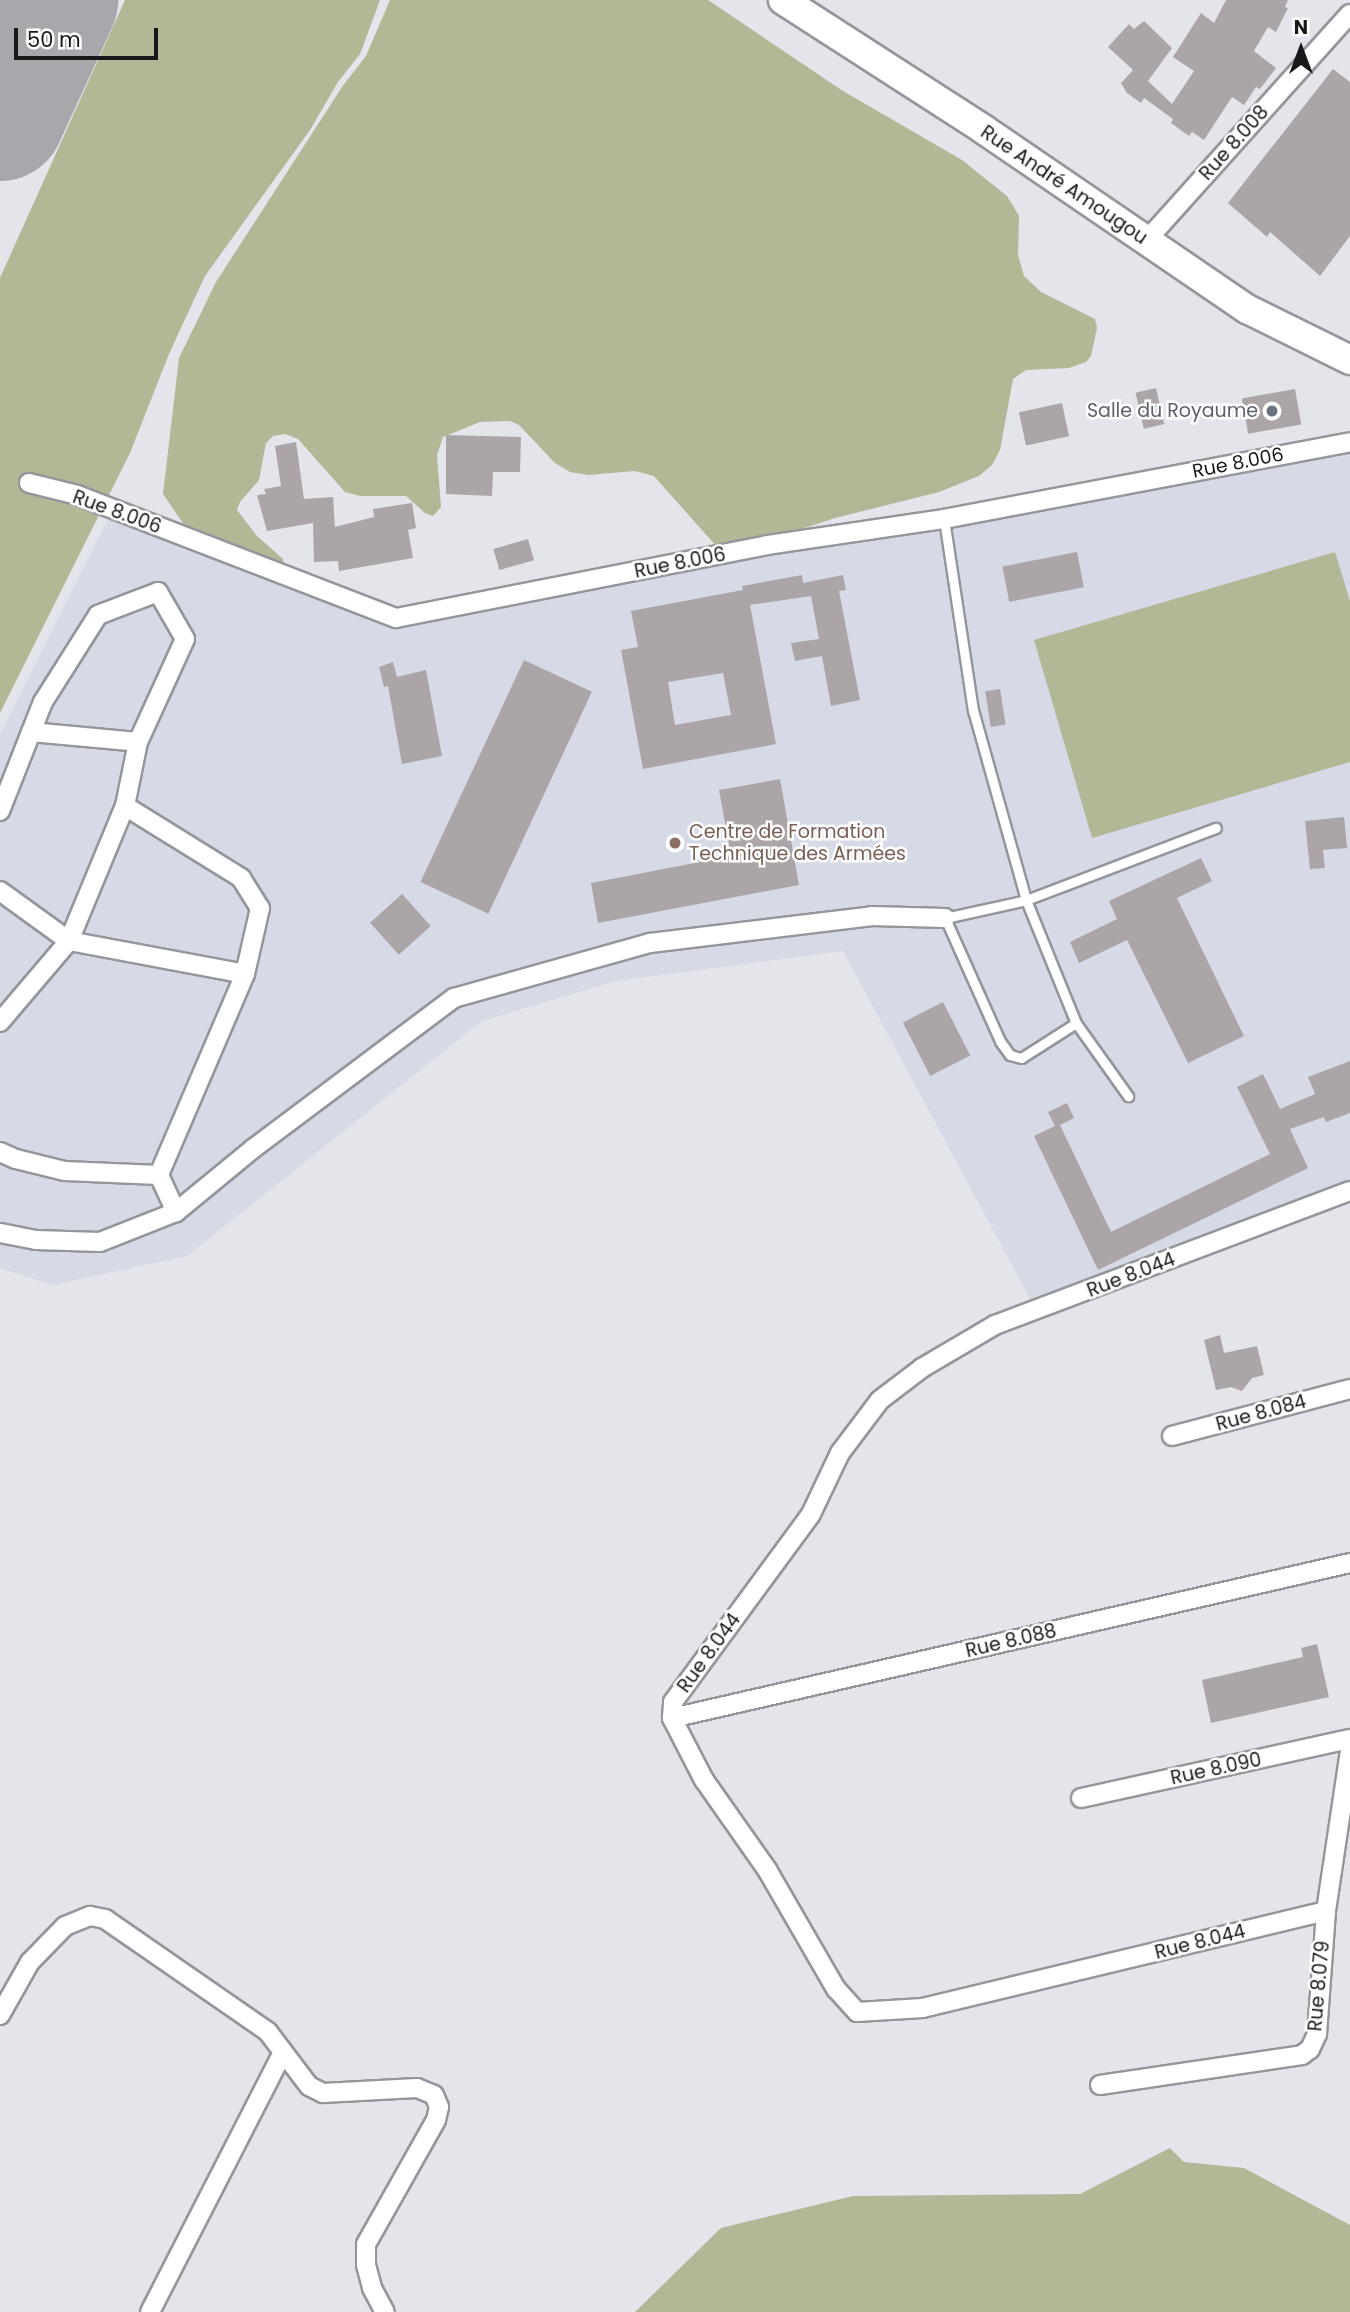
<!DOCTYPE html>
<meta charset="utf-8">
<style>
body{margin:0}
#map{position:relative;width:1350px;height:2312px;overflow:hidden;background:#e3e5eb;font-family:Poppins,sans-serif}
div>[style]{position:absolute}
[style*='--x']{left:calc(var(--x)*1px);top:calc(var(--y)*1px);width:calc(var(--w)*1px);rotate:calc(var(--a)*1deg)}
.built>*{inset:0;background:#d6dae7}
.green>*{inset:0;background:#b2b796}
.taxiway>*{height:52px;margin:-26px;padding:0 26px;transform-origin:26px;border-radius:26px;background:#a6a8ac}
.runway>*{height:130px;margin:-65px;padding:0 65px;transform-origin:65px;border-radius:65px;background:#a6a8ac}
.building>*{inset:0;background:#aca5a7;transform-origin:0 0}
.roads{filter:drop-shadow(2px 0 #94969b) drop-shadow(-2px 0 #94969b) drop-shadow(0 2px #94969b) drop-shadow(0 -2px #94969b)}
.service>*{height:9px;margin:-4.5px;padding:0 4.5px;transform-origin:4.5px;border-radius:4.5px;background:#fff}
.minor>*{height:18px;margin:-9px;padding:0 9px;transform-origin:9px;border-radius:9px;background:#fff}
.primary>*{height:28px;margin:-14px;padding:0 14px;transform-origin:14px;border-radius:14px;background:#fff}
.dots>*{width:19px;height:19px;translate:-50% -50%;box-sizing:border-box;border:4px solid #fff;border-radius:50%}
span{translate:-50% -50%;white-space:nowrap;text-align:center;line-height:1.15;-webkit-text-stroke:5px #fff;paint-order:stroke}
.street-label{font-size:19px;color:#17181a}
.worship-label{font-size:19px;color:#5b616d}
.right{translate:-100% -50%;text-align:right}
.education-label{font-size:19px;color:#785e54}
.left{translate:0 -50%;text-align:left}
.north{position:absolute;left:1266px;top:14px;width:70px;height:70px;-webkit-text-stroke:5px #fff;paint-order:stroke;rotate:0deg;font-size:19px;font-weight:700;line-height:28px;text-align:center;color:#17181a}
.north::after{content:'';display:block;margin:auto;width:24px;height:32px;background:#17181a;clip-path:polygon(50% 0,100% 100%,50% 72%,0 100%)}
.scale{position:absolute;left:14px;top:28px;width:144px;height:32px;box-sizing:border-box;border:4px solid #17181a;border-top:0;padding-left:9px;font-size:21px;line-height:24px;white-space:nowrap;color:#17181a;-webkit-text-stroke:5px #fff;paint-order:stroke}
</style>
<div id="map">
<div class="built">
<div style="clip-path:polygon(1350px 443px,1350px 1182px,1035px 1308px,843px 951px,616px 981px,482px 1021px,187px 1256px,52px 1285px,0 1268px,0 734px,108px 519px,397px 623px)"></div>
</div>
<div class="green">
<div style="clip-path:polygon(125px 0,380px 0,360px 54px,338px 82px,310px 130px,205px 276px,169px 354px,130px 453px,0 713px,0 278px)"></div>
<div style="clip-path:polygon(390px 0,708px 0,843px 91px,962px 160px,1007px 196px,1019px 216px,1018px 255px,1024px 276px,1041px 292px,1095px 319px,1097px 328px,1091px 356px,1086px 362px,1069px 368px,1026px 370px,1013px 379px,1000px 450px,992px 465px,979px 476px,939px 492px,835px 518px,780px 536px,717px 547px,654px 476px,635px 471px,588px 475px,570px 472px,555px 463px,519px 425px,510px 421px,480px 422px,443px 437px,437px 455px,441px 507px,433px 516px,425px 513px,406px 496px,360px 496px,345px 492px,298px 439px,285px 434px,273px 436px,266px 443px,259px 480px,240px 502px,237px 510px,257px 536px,283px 559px,284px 565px,276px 569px,196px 542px,163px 494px,179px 358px,216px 282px,342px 87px,366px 56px)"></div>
<div style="clip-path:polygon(1335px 552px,1350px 601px,1350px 762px,1092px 838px,1034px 640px)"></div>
<div style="clip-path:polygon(1170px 2148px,1184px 2162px,1244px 2168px,1350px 2225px,1350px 2312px,635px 2312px,721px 2228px,853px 2196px,1080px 2194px)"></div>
</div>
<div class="taxiway">
<div style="--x:37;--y:33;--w:53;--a:-38.8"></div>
<div style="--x:16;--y:81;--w:37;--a:-77"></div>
<div style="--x:24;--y:45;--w:45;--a:-95.1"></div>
</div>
<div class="runway">
<div style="--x:0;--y:116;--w:128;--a:-65.4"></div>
</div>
<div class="building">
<div style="clip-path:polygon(1226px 0,1288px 0,1285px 7px,1288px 8px,1276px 32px,1268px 27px,1254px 51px,1276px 68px,1260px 89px,1256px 87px,1244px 105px,1232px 97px,1204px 140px,1192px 132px,1189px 136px,1171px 123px,1173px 119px,1144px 98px,1141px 103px,1127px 93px,1121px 83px,1133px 70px,1108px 47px,1129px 24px,1134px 29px,1144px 21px,1172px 48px,1148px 81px,1172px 104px,1194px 71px,1173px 57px,1201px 13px,1214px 23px)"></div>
<div style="clip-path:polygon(1333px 69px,1350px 82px,1350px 236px,1320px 276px,1270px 232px,1267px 237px,1228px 203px)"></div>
<div style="left:1156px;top:388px;width:37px;height:21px;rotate:77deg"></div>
<div style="left:1295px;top:389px;width:36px;height:54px;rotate:80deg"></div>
<div style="left:1062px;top:403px;width:34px;height:44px;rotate:78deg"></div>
<div style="clip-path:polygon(446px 435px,521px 437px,520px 472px,493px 472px,492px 496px,446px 494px)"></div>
<div style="clip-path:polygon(296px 442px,304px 499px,333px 497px,335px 527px,374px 517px,373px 509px,412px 503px,416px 528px,408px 530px,413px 558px,339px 571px,338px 561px,314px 562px,313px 523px,267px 531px,257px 495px,266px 494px,264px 489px,281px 486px,275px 446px)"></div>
<div style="left:528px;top:539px;width:22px;height:36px;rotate:74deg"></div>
<div style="left:1077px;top:552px;width:36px;height:76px;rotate:79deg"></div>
<div style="clip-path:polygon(evenodd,802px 575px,803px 583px,843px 575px,846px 590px,839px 591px,860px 700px,831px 706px,822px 656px,795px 661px,791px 643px,819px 639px,811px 596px,750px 605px,776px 744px,643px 769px,621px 650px,638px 647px,631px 611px,743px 590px,742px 586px,802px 575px,723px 673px,731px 715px,675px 725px,668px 682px,723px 673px)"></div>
<div style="left:524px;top:660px;width:75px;height:245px;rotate:25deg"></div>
<div style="clip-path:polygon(393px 662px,397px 677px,426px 670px,442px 756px,402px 764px,388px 686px,384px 687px,379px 667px)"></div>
<div style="left:1000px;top:689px;width:36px;height:15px;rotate:81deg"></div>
<div style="clip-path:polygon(780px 779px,799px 885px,598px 923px,591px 883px,731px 856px,719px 790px)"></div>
<div style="clip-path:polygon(1344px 817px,1347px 848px,1323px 850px,1325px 868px,1310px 869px,1305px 821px)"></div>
<div style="clip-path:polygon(1201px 858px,1212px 881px,1177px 898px,1244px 1036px,1188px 1063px,1127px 940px,1079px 963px,1070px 942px,1117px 919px,1109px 901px)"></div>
<div style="left:402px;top:894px;width:43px;height:43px;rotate:48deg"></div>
<div style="left:943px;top:1002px;width:60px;height:45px;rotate:63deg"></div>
<div style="clip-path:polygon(1350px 1061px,1350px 1113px,1326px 1122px,1324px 1117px,1290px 1129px,1308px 1168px,1098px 1270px,1034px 1136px,1055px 1126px,1048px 1112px,1067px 1103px,1074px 1118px,1060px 1125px,1111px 1232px,1270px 1154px,1237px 1087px,1263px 1074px,1280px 1109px,1315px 1094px,1308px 1077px)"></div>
<div style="clip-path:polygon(1220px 1335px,1224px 1353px,1257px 1346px,1264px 1375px,1252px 1378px,1242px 1391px,1231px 1387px,1216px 1390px,1204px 1340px)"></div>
<div style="clip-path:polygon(1317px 1644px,1329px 1697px,1211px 1723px,1202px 1680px,1303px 1657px,1301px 1648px)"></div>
</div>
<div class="roads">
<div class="service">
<div style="--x:944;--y:519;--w:193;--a:81.4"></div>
<div style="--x:973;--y:710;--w:197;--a:74.4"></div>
<div style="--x:1026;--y:900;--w:133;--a:67.9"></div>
<div style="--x:1076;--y:1023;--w:90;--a:54.5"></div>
<div style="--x:1076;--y:1023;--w:65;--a:147.5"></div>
<div style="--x:1021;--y:1058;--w:11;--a:-165"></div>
<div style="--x:1010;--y:1055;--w:17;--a:-126"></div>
<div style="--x:1000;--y:1041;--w:135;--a:-114.1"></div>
<div style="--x:945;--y:918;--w:83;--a:-12.5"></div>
<div style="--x:1026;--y:900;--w:203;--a:-20.8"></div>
</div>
<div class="minor">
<div style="--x:1146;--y:241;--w:305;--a:-48.1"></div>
<div style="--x:29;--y:483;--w:49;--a:14"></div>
<div style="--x:77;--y:495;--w:342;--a:21.1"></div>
<div style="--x:396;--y:618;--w:378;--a:-11.1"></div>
<div style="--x:767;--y:545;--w:179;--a:-8.4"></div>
<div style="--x:944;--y:519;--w:413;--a:-10.7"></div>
<div style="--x:31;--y:732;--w:107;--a:5.3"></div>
<div style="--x:0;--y:811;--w:117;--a:-68.5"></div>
<div style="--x:43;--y:702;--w:103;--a:-57.7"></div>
<div style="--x:98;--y:615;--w:64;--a:-21"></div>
<div style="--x:158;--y:592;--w:54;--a:60.1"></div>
<div style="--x:185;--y:639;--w:113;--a:114.5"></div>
<div style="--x:138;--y:742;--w:65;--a:101.5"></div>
<div style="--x:125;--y:806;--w:137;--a:31.8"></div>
<div style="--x:241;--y:878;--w:36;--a:58"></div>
<div style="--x:260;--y:908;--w:68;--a:102.8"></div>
<div style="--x:245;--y:974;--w:219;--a:113.2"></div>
<div style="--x:159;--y:1175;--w:41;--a:65.3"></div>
<div style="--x:176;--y:1212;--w:82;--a:158.5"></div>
<div style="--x:100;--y:1242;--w:64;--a:-178.2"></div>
<div style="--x:36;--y:1240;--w:37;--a:-169"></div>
<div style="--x:0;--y:891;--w:85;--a:35.9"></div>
<div style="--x:69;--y:941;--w:179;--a:10.6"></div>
<div style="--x:0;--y:1022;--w:106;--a:-49.6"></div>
<div style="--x:69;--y:941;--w:146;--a:-67.5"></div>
<div style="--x:0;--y:1152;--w:17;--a:24"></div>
<div style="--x:16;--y:1159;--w:50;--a:13.8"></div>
<div style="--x:65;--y:1171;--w:94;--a:2.4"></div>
<div style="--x:176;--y:1212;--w:101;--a:-39.4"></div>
<div style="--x:254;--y:1148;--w:250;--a:-36.9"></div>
<div style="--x:454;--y:998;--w:204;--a:-15.7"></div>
<div style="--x:650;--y:943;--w:224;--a:-6.9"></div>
<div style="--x:872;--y:916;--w:73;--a:1.6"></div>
<div style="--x:1172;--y:1436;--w:184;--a:-14.8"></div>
<div style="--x:672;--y:1718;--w:695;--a:-12.88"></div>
<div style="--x:1081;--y:1798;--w:275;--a:-12.4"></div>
<div style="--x:1326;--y:1911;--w:415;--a:166.5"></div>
<div style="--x:923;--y:2008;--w:66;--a:176.5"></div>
<div style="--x:857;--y:2012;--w:31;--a:-132"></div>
<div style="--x:836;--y:1989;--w:136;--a:-120"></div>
<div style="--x:768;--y:1871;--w:111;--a:-125.1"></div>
<div style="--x:704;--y:1780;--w:70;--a:-117.3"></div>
<div style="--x:672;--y:1718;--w:16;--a:-86"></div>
<div style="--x:673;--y:1702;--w:233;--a:-53.7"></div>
<div style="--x:811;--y:1514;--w:68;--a:-64.6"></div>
<div style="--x:840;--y:1453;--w:66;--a:-53"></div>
<div style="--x:880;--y:1400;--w:53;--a:-37.3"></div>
<div style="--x:922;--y:1368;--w:85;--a:-30.5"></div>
<div style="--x:995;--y:1325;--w:379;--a:-20.7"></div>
<div style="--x:0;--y:2015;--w:61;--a:-60.5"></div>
<div style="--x:30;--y:1962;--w:50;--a:-45.8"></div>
<div style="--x:65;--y:1926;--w:27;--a:-22"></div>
<div style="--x:90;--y:1916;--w:15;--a:11"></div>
<div style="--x:105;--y:1919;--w:198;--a:34.7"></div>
<div style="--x:268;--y:2032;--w:68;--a:52.8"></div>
<div style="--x:309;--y:2086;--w:16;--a:27"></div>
<div style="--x:323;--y:2093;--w:94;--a:-3"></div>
<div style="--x:417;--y:2088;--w:18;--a:22"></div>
<div style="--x:434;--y:2095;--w:13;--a:67"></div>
<div style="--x:439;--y:2107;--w:13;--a:103"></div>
<div style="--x:436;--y:2120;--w:142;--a:119.4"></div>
<div style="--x:366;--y:2244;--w:21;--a:90"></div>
<div style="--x:366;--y:2265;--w:24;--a:75"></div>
<div style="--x:372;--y:2288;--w:27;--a:62"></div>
<div style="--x:1100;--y:2085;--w:204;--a:-8.4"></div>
<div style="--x:1302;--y:2055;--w:10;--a:-37"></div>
<div style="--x:1310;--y:2049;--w:17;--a:-65"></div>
<div style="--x:1317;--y:2034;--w:123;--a:-85.8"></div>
<div style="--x:1326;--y:1911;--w:163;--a:-81.5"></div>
<div style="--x:150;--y:2312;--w:292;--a:-62.9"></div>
</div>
<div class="primary">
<div style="--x:783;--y:0;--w:238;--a:32.8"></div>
<div style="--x:983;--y:129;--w:320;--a:34.3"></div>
<div style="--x:1247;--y:309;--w:115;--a:26.3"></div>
</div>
</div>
<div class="dots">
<div style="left:1272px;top:411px;background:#6b7280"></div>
<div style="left:675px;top:843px;background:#8d6e63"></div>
</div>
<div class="street-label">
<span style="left:1234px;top:143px;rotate:-48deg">Rue 8.008</span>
<span style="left:1064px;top:185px;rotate:34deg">Rue André Amougou</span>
<span style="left:1238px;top:463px;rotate:-11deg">Rue 8.006</span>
<span style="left:117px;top:512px;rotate:20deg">Rue 8.006</span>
<span style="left:680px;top:563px;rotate:-11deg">Rue 8.006</span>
<span style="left:1131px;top:1275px;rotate:-21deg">Rue 8.044</span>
<span style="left:1261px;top:1413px;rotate:-15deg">Rue 8.084</span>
<span style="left:1011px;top:1641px;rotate:-13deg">Rue 8.088</span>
<span style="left:709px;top:1653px;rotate:-54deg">Rue 8.044</span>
<span style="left:1216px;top:1769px;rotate:-12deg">Rue 8.090</span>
<span style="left:1200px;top:1942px;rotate:-14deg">Rue 8.044</span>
<span style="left:1319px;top:1986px;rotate:-85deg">Rue 8.079</span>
</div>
<div class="worship-label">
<span class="right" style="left:1258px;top:411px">Salle du Royaume</span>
</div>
<div class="education-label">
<span class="left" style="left:689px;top:843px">Centre de Formation<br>Technique des Armées</span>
</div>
<div class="north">N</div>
<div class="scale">50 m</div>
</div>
